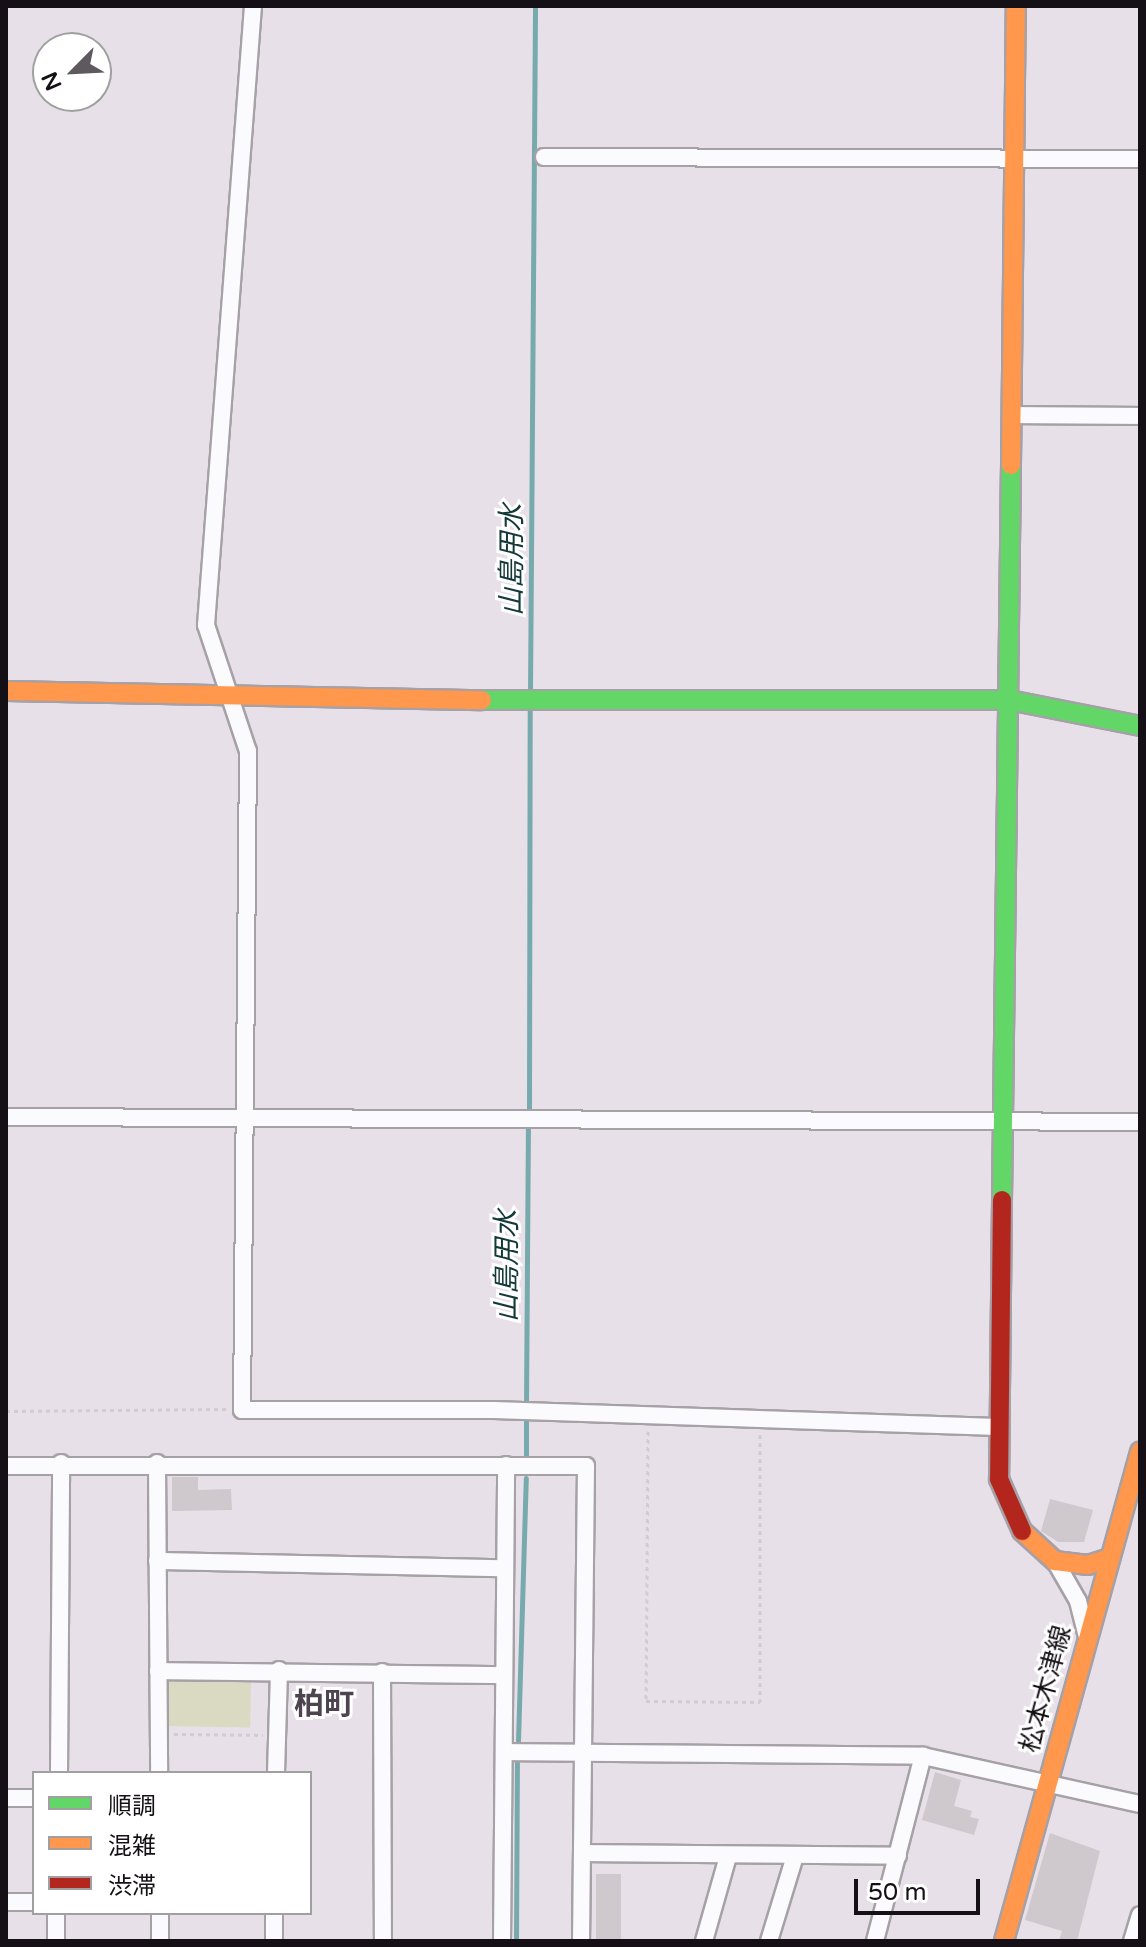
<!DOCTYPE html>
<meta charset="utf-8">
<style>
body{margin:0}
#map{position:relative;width:1146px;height:1947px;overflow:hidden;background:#e7e0e8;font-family:"Varela Round","Noto Sans JP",sans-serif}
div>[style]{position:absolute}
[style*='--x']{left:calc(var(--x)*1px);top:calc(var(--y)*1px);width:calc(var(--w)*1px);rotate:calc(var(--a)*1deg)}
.green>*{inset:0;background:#dad9c2;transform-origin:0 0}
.stream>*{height:5px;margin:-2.5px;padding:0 2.5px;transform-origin:2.5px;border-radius:2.5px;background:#77aaac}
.building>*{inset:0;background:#cfc8cd;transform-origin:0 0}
.path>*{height:3px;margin-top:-1.5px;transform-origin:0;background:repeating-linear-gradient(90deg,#cfcdd0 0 4px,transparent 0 8px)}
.roads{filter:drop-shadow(2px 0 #a6a0a7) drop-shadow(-2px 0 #a6a0a7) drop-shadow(0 2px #a6a0a7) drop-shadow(0 -2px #a6a0a7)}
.street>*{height:16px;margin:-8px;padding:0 8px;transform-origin:8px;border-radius:8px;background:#fbfafc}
.fast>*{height:18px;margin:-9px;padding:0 9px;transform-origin:9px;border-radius:9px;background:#63d668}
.slow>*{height:18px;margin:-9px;padding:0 9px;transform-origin:9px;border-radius:9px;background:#ff974d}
.jam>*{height:18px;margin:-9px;padding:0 9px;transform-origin:9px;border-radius:9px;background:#b3261e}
span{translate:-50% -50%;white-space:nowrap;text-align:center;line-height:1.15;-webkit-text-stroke:6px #fff;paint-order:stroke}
.street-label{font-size:26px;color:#141015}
.water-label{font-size:28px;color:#133839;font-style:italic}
.quarter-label{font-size:30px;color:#4d4450;font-weight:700}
.frame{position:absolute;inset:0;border:8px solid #141015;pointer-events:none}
.legend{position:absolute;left:32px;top:1771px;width:280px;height:144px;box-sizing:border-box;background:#fff;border:2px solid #a19fa1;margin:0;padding:10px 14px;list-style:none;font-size:24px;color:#141015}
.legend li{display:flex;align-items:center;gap:16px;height:40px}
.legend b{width:40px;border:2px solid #a19fa1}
.north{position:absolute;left:32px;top:32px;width:80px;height:80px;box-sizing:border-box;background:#fff;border:2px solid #a19fa1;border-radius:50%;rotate:246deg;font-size:22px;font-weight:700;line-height:32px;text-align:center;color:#141015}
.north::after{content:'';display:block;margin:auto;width:28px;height:36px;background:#5e595f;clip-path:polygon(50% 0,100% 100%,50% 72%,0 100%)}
.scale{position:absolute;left:854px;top:1879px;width:126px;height:36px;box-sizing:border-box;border:4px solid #141015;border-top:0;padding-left:10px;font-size:24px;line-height:28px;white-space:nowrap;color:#141015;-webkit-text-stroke:6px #fff;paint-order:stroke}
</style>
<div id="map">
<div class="green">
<div style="left:166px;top:1680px;width:85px;height:46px;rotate:1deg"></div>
</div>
<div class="stream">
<div style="--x:530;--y:693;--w:687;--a:-89.58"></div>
<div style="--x:529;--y:1113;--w:406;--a:-89.9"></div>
<div style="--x:526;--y:1405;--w:277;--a:-89.6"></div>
<div style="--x:526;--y:1420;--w:35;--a:90"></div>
<div style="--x:518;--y:1741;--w:263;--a:-88.3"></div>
<div style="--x:516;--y:1941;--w:180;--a:-89.7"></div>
</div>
<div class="building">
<div style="clip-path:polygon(172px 1477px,198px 1477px,198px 1490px,231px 1489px,232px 1510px,172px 1511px)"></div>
<div style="clip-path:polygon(1050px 1499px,1093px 1510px,1084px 1542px,1058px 1542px,1041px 1531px)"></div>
<div style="clip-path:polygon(935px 1772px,961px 1780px,954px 1806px,972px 1811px,970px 1817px,979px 1819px,974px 1835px,922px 1820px)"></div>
<div style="clip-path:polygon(1050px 1833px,1100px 1851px,1077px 1941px,1059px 1941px,1062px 1931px,1025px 1920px)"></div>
<div style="left:596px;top:1874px;width:25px;height:67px"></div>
</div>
<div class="path">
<div style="--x:6;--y:1411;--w:220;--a:-0.5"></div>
<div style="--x:648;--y:1431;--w:270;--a:90.4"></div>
<div style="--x:646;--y:1701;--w:114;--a:0.5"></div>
<div style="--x:760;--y:1702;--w:268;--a:-90"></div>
<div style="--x:174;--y:1734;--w:89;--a:0.6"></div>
</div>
<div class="roads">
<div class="street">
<div style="--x:253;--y:6;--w:621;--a:94.34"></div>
<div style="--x:206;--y:625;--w:133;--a:71.6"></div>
<div style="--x:248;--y:751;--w:659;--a:90.52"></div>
<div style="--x:242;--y:1410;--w:252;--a:0"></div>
<div style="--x:494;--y:1410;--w:504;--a:1.93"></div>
<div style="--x:544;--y:157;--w:596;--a:0.19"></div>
<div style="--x:1012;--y:415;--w:128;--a:0.4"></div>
<div style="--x:6;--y:1117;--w:1134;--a:0.25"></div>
<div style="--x:157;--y:1463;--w:310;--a:89.6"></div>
<div style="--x:6;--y:1466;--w:580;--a:0"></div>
<div style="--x:586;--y:1466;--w:475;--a:90.6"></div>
<div style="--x:157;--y:1561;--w:348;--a:1.2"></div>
<div style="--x:1055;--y:1561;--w:46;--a:60.1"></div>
<div style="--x:1078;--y:1601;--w:36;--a:76"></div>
<div style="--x:158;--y:1671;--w:346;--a:0.7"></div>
<div style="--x:382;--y:1672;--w:269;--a:89.8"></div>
<div style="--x:504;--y:1752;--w:419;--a:0.5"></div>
<div style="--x:923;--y:1756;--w:222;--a:12.5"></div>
<div style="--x:59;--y:1773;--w:310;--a:-89.6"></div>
<div style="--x:276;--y:1773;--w:103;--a:-88.3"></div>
<div style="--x:6;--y:1798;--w:28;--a:0"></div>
<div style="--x:585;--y:1853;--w:313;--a:0.5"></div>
<div style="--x:6;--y:1902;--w:28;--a:0"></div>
<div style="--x:160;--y:1913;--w:28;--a:90"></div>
<div style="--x:56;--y:1941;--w:28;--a:-90"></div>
<div style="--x:274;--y:1941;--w:28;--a:-90"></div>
<div style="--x:502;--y:1941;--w:476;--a:-89.5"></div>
<div style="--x:704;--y:1941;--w:88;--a:-74.2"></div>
<div style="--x:769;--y:1941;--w:89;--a:-73"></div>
<div style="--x:875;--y:1941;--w:191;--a:-75.5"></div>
<div style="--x:1132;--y:1941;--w:27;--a:-73"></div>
</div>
<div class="fast">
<div style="--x:482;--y:700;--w:527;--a:0"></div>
<div style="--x:1009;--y:700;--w:134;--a:11.2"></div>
<div style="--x:1002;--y:1200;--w:735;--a:-89.3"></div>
</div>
<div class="slow">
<div style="--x:1011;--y:465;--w:459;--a:-89.4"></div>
<div style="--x:6;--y:691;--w:476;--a:1.1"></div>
<div style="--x:1022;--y:1531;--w:45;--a:42.3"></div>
<div style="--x:1055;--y:1561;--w:33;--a:7"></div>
<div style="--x:1088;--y:1565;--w:22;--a:-18"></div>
<div style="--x:1004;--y:1941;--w:508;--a:-74.46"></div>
</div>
<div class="jam">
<div style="--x:1002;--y:1200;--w:279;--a:90.6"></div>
<div style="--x:999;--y:1479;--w:57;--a:66.1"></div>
</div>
</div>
<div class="street-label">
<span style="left:1046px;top:1689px;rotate:-75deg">松本木津線</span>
</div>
<div class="water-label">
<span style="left:512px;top:560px;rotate:-90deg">山島用水</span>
<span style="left:507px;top:1266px;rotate:-90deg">山島用水</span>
</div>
<div class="quarter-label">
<span style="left:324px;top:1705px">柏町</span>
</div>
<div class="frame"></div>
<ul class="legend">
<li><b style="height:10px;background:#63d668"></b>順調</li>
<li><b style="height:10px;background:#ff974d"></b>混雑</li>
<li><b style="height:10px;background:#b3261e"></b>渋滞</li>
</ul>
<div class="north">N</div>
<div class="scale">50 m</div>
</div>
